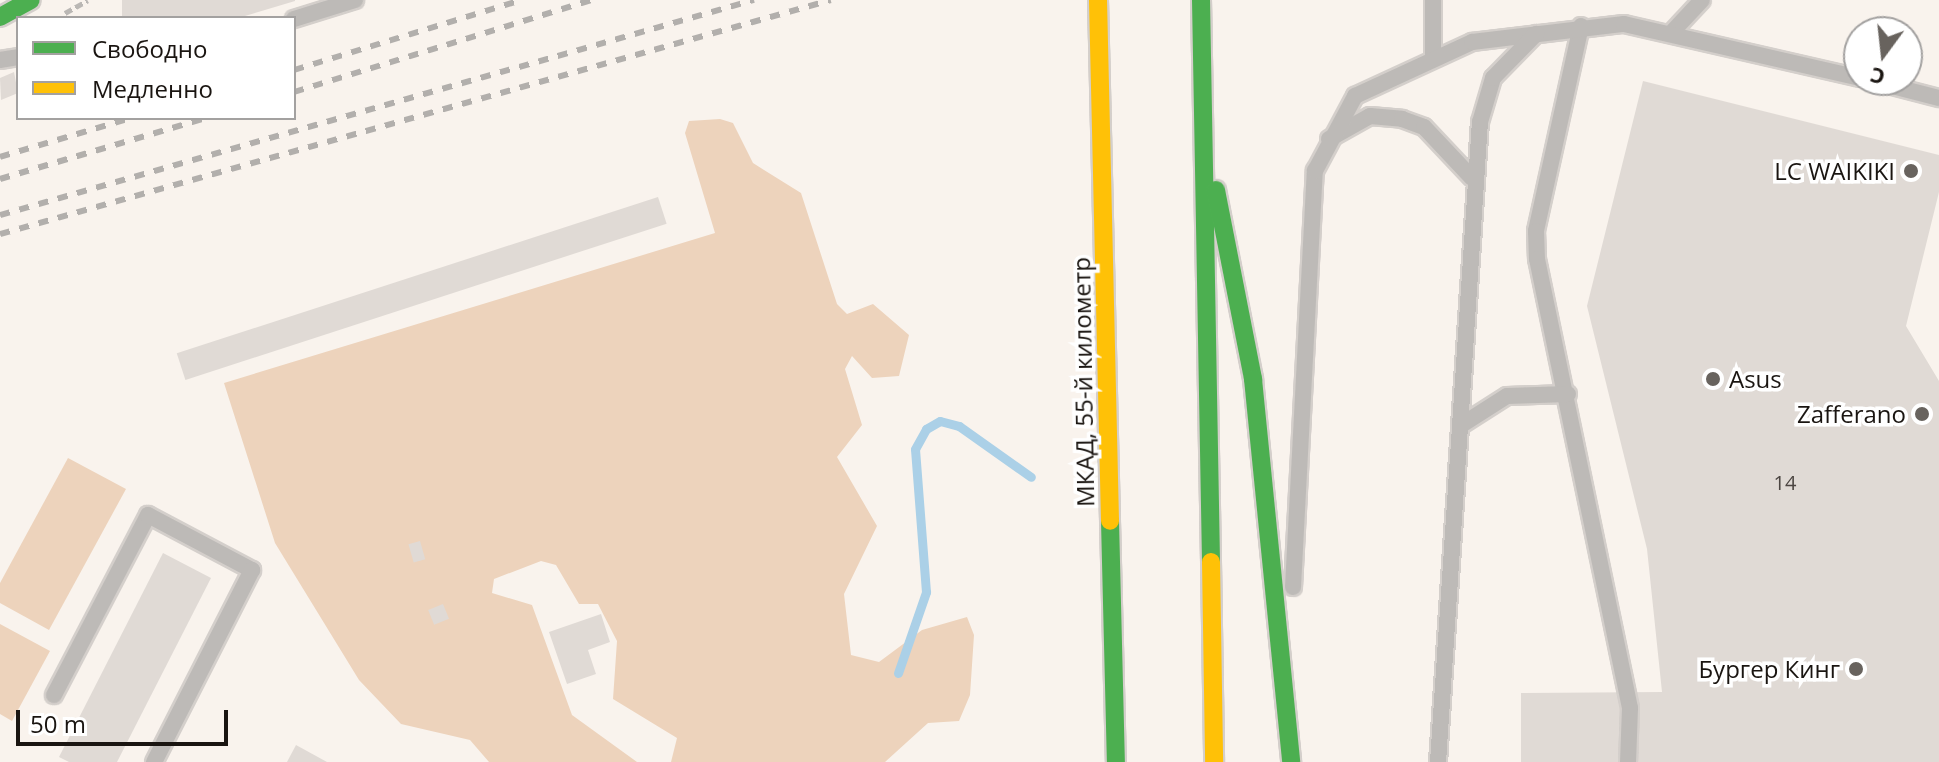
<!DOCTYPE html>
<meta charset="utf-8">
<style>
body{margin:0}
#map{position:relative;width:1939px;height:762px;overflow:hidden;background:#f9f3ed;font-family:"Open Sans",sans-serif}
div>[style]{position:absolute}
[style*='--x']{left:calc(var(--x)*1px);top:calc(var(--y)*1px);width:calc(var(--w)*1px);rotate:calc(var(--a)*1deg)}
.green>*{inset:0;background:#edd3bc}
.stream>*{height:9px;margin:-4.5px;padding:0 4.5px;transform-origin:4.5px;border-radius:4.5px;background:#abd0e7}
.building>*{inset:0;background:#e0dad5;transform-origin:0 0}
.path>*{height:5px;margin-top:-2.5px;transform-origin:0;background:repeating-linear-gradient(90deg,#bab7b4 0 8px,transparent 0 12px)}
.roads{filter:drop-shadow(2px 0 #d4cfcb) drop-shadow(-2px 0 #d4cfcb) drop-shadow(0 2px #d4cfcb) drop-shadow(0 -2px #d4cfcb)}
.lane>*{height:16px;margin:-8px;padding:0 8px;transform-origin:8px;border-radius:8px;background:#bdbab7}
.fast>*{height:18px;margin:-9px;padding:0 9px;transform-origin:9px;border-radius:9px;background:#4caf50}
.slow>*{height:18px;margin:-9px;padding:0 9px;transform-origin:9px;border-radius:9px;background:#ffc107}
.rail>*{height:6px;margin-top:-3px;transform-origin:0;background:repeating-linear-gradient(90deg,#b2afac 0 10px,transparent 0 20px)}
.dots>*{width:22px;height:22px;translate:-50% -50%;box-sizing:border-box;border:4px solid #fff;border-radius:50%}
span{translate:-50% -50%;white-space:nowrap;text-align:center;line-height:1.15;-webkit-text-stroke:7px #fff;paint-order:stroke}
.number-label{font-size:20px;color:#4c4642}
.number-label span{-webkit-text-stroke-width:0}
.poi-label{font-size:24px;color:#1a1511}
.right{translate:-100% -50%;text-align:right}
.left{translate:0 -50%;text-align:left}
.street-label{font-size:24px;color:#1a1511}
.legend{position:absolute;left:16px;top:16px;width:280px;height:104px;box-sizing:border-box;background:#fff;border:2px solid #a3a1a0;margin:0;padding:10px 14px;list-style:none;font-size:24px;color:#1a1511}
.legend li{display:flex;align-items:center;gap:16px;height:40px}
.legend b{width:40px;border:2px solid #a3a1a0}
.north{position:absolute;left:1843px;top:16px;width:80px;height:80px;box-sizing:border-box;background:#fff;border:2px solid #a3a1a0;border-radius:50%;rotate:195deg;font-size:22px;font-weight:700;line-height:32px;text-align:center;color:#1a1511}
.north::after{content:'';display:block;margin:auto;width:28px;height:36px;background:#68635e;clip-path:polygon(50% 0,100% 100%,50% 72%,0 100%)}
.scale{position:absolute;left:16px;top:710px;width:212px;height:36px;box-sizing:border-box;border:4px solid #1a1511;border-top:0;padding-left:10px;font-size:24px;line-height:28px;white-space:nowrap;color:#1a1511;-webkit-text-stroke:6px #fff;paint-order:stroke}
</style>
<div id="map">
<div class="green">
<div style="clip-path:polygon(720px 119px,733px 123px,753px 163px,801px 193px,837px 304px,847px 314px,873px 304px,909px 335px,899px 376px,872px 378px,852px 356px,845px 369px,862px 425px,837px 457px,877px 526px,844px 594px,851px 655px,879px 662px,922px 630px,967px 617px,974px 635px,970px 695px,959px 721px,928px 723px,885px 762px,671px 762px,677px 738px,613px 699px,617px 641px,598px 604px,579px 604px,556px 565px,541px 561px,494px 579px,492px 593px,532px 605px,572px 715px,637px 762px,489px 762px,470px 740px,401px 724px,359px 680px,275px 543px,224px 383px,715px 233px,685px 133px,689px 121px)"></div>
<div style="clip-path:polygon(68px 458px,126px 489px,49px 630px,0 603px,0 583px)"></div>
<div style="clip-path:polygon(0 624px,50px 651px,12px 721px,0 714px)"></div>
</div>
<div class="stream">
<div style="--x:898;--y:673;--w:86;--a:-70.9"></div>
<div style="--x:926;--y:592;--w:143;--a:-94.4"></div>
<div style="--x:915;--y:449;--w:23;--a:-61"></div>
<div style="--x:926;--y:429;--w:16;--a:-30"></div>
<div style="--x:940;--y:421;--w:20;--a:15"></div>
<div style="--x:959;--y:426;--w:88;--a:35.3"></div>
</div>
<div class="building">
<div style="clip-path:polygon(122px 0,295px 0,295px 1px,238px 18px,122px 18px)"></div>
<div style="clip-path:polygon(14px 72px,18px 93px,1px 100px,0 78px)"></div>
<div style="clip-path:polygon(1643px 81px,1939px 155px,1939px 192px,1906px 326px,1939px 381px,1939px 762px,1521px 762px,1521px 693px,1662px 692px,1647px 549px,1587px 306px)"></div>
<div style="left:658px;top:197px;width:28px;height:506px;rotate:72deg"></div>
<div style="left:420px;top:541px;width:19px;height:12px;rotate:74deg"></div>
<div style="clip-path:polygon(163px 553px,211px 578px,117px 762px,69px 762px,59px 757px)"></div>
<div style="left:443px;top:604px;width:16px;height:16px;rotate:68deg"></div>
<div style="clip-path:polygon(601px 614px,610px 642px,588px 650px,596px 674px,567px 684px,549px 632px)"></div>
<div style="clip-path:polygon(296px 745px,327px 762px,287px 762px)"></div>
</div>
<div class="path">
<div style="--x:65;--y:13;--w:26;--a:-29"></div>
</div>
<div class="roads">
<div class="lane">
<div style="--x:1433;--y:0;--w:55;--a:90"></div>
<div style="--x:294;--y:19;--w:64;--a:-17.3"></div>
<div style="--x:1581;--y:26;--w:210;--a:102.4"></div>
<div style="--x:1536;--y:231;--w:28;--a:88"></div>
<div style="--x:1537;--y:259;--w:459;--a:78.3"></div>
<div style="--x:1630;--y:708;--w:54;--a:92.1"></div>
<div style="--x:1673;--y:31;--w:42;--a:-46.9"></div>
<div style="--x:0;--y:60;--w:18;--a:-9"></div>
<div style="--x:1869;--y:80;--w:72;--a:14.4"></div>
<div style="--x:1329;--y:139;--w:47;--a:-29.3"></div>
<div style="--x:1370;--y:116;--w:32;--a:5"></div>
<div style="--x:1402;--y:119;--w:23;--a:20"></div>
<div style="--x:1424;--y:127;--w:70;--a:46.7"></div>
<div style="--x:1463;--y:424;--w:52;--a:-32.5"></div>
<div style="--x:1507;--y:396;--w:61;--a:-1.9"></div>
<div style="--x:1293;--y:587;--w:417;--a:-87"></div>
<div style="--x:1315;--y:171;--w:85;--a:-61.9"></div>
<div style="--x:1355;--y:96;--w:129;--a:-24.8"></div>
<div style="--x:1472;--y:42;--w:153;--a:-6.8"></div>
<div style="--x:1624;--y:24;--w:241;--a:12.9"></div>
<div style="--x:54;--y:695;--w:203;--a:-62.4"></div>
<div style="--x:148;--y:515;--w:118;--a:27.9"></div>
<div style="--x:252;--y:570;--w:216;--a:117"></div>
<div style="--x:1438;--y:762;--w:641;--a:-86.25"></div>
<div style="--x:1480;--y:122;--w:46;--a:-73.5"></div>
<div style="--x:1493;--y:78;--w:62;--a:-45.7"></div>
</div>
<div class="fast">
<div style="--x:1201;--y:0;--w:562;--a:88.98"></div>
<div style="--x:0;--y:17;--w:35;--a:-29"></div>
<div style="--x:1216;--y:190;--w:193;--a:78.9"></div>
<div style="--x:1253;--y:379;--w:385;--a:84.3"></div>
<div style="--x:1110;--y:521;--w:241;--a:88.6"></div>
</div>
<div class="slow">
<div style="--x:1098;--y:0;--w:521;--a:88.68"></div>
<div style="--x:1211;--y:562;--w:200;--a:89.1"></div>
</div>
</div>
<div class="rail">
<div style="--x:294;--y:70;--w:239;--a:-17.1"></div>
<div style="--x:294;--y:92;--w:311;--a:-17.2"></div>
<div style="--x:0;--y:157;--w:137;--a:-16.6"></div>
<div style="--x:0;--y:179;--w:215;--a:-16.5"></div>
<div style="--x:0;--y:215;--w:784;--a:-15.92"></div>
<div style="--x:0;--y:234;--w:863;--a:-15.73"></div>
</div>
<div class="dots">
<div style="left:1911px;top:171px;background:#68635e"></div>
<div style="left:1713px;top:379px;background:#68635e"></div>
<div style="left:1922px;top:414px;background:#68635e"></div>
<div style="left:1856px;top:669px;background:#68635e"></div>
</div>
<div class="number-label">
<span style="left:1785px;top:482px">14</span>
</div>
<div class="poi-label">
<span class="right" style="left:1895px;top:171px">LC WAIKIKI</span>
<span class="left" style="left:1729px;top:379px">Asus</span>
<span class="right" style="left:1906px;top:414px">Zafferano</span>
<span class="right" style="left:1840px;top:669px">Бургер Кинг</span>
</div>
<div class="street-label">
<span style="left:1083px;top:382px;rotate:-91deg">МКАД, 55-й километр</span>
</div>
<ul class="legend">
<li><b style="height:10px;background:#4caf50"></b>Свободно</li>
<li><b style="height:10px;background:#ffc107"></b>Медленно</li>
</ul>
<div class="north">С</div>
<div class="scale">50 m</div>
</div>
